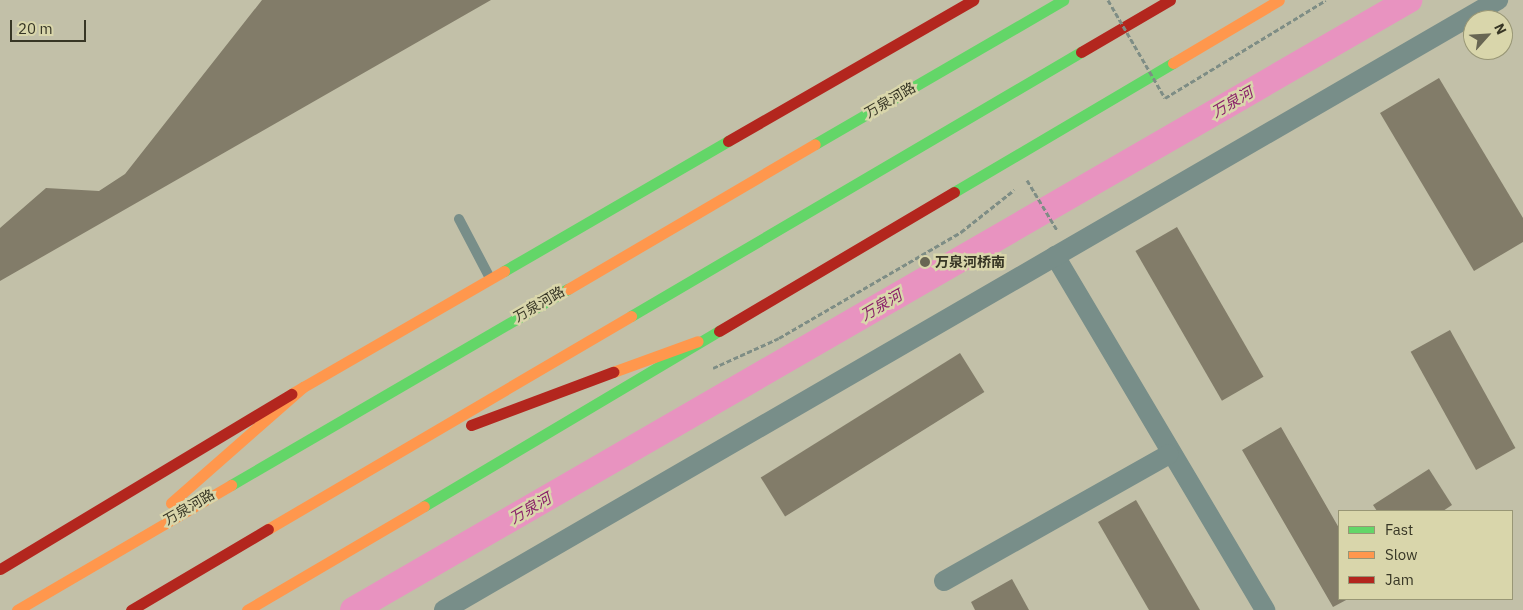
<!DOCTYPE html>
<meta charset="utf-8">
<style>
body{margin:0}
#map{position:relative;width:1523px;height:610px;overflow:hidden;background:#c2c0a8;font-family:"IBM Plex Sans","Noto Sans SC",sans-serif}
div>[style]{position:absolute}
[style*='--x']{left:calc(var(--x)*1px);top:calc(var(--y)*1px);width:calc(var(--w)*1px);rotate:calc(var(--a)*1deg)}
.canal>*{height:26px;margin:-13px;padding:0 13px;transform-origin:13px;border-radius:13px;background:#e893c0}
.building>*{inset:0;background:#827c69;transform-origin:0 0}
.path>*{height:3px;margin-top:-1.5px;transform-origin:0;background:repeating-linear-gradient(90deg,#7e8d85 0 5px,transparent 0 7.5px)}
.lane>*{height:10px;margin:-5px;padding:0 5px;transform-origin:5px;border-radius:5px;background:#788e89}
.street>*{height:20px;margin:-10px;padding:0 10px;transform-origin:10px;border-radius:10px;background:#788e89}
.fast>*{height:11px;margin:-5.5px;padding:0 5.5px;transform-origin:5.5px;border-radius:5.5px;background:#63d668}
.slow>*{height:11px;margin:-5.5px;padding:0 5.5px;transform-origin:5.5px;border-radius:5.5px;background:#ff974d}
.jam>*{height:11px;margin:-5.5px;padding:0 5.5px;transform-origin:5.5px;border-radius:5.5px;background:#b3261e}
.path-bridge>*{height:3px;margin-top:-1.5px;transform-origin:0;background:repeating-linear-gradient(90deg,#7e8d85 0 5px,transparent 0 7.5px)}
.dots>*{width:14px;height:14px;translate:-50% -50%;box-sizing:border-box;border:2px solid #d9d6ab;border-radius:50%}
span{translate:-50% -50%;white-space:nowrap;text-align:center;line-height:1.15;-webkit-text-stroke:5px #d9d6ab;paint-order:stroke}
.street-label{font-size:14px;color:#373625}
.poi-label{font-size:14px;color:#373625;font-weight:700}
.left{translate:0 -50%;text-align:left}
.water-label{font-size:15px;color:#8a2069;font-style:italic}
.legend{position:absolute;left:1338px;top:510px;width:175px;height:90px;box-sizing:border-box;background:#d9d6ab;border:1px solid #989675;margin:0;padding:6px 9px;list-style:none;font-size:15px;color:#373625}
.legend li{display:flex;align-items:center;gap:10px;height:25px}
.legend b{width:25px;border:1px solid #989675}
.north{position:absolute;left:1463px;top:10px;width:50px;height:50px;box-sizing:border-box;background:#d9d6ab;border:1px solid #989675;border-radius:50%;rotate:64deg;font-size:14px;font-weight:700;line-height:20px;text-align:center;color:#373625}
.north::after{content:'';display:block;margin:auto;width:18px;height:22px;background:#686653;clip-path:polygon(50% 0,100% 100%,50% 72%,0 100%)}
.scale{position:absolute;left:10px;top:20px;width:76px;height:22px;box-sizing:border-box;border:2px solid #373625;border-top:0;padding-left:6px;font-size:15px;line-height:18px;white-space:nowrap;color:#373625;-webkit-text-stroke:4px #d9d6ab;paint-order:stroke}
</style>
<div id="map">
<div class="canal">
<div style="--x:353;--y:610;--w:1220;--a:-30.01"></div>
</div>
<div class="building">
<div style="clip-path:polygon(262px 0,491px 0,0 281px,0 228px,46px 188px,99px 191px,125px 174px)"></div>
<div style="clip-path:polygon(1439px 78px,1523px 218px,1523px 242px,1474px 271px,1380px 113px)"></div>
<div style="left:1177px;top:227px;width:173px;height:48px;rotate:60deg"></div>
<div style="left:1450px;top:330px;width:135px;height:45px;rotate:61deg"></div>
<div style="left:960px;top:353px;width:46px;height:235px;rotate:58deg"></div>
<div style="clip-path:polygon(1281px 427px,1339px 528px,1339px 599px,1348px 599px,1333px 607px,1242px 450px)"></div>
<div style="clip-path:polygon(1429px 469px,1452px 505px,1443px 511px,1377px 511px,1373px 505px)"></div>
<div style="clip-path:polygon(1136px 500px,1200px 610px,1149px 610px,1098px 522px)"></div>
<div style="clip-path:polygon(1012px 579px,1029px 610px,975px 610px,971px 602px)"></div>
</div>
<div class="path">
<div style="--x:1027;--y:180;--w:58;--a:59"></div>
<div style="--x:713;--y:368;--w:72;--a:-24.4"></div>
<div style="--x:779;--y:338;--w:211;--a:-30.2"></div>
<div style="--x:961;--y:232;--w:68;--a:-38.4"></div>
</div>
<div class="lane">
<div style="--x:459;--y:219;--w:67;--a:62.3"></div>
</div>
<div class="street">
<div style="--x:1055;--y:256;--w:412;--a:59.3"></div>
<div style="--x:944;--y:581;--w:258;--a:-29.4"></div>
<div style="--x:444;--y:610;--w:1218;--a:-30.06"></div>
</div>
<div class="fast">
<div style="--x:815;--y:144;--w:287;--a:-30.1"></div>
<div style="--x:954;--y:192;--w:254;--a:-30.5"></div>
<div style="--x:504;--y:271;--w:259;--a:-30.1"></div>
<div style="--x:631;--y:316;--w:522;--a:-30.4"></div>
<div style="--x:231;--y:485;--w:390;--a:-30.2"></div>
<div style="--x:424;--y:506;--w:343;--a:-30.7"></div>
</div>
<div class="slow">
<div style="--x:1173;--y:63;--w:123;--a:-30.7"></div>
<div style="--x:568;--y:289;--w:286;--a:-30.4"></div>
<div style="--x:613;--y:372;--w:90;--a:-20"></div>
<div style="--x:291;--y:394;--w:246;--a:-30"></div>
<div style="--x:171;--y:503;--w:176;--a:-41.3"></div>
<div style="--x:268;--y:529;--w:421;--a:-30.4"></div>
<div style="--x:17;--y:610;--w:248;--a:-30.3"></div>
<div style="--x:247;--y:610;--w:205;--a:-30.4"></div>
</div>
<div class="jam">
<div style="--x:1081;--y:52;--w:103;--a:-30.3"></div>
<div style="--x:728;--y:141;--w:283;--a:-29.9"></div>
<div style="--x:719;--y:331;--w:273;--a:-30.6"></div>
<div style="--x:471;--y:425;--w:152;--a:-20.5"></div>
<div style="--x:0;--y:569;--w:340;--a:-31"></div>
<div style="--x:131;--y:610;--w:159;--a:-30.6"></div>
</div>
<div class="path-bridge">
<div style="--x:1108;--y:0;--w:113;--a:59.8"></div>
<div style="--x:1165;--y:98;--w:188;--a:-31.3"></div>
</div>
<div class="dots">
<div style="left:925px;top:262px;background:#686653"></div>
</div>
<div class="street-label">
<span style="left:890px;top:100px;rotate:-30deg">万泉河路</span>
<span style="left:539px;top:304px;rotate:-30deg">万泉河路</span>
<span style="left:189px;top:507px;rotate:-30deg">万泉河路</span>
</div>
<div class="poi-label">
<span class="left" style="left:935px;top:262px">万泉河桥南</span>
</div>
<div class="water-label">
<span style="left:1232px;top:102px;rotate:-30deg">万泉河</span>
<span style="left:881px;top:305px;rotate:-30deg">万泉河</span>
<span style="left:530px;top:508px;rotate:-30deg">万泉河</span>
</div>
<ul class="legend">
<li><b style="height:6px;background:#63d668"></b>Fast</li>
<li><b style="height:6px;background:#ff974d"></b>Slow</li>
<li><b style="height:6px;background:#b3261e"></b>Jam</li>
</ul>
<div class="north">N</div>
<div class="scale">20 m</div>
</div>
